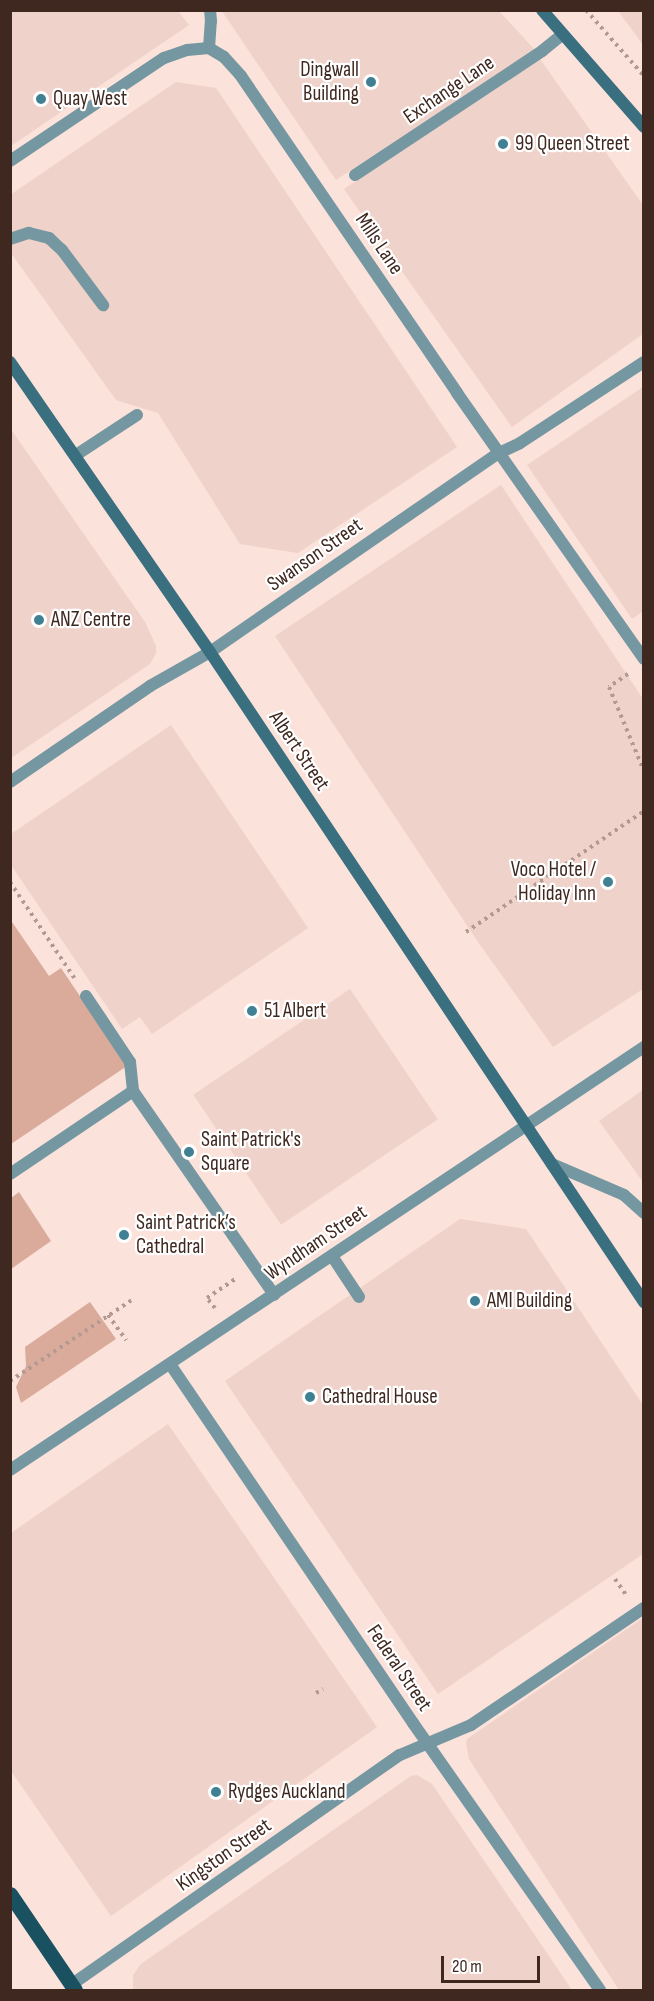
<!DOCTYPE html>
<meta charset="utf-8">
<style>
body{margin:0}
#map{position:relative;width:654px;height:2001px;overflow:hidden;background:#fbe2da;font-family:"Sofia Sans Condensed",sans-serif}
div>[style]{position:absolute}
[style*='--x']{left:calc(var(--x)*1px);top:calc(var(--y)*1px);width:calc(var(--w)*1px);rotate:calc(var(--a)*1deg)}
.built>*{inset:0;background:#efd2c9;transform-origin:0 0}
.green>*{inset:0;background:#daab9b}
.path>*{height:4px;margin-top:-2px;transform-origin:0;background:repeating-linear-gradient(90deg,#b29a92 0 3px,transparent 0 7.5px)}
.lane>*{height:12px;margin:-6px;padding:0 6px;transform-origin:6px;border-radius:6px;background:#7597a1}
.street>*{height:12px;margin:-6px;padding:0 6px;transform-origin:6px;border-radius:6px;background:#7597a1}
.secondary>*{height:12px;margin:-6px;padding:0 6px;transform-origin:6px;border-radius:6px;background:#3a6f7f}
.primary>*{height:15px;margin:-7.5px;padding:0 7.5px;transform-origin:7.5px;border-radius:7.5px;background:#1a5160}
.dots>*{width:16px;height:16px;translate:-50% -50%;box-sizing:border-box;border:3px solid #fff;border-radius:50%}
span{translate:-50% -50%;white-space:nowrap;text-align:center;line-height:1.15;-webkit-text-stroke:4.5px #fff;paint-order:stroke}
.poi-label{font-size:21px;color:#3f2820}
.right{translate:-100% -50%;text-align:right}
.left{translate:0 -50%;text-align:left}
.street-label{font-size:21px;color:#3f2820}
.frame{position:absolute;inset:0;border:12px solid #3f2820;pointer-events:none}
.scale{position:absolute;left:441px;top:1956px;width:99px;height:27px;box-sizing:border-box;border:3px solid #3f2820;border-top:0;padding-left:8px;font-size:18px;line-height:21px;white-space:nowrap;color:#3f2820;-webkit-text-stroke:4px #fff;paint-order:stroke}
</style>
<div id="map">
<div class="built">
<div style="clip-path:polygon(11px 10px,178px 11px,189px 25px,11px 146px)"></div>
<div style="clip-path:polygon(621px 10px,643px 11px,643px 45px,619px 12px)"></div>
<div style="clip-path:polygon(222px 11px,499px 11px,535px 50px,336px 180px)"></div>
<div style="clip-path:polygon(540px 59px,643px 205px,643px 334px,512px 427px,344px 189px)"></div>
<div style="clip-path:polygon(176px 82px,216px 88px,457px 447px,298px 553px,240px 544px,158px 413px,116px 400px,11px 253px,10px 195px)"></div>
<div style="clip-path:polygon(643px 387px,643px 611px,632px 619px,527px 465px)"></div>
<div style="clip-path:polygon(10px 428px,145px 622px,156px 646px,156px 653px,150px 664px,11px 758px)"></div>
<div style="clip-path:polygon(501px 485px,643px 699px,643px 989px,553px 1047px,478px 942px,275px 636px)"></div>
<div style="clip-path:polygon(171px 725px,308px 928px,152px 1034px,140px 1017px,122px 1029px,11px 865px,11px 834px)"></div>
<div style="left:350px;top:989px;width:157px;height:189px;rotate:56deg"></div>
<div style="clip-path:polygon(643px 1090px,643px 1182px,599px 1121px)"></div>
<div style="clip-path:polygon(460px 1219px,526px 1229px,643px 1405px,643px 1554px,438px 1694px,225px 1381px)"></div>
<div style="clip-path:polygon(168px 1424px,377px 1727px,111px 1916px,11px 1771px,11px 1533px)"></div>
<div style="clip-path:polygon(643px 1618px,643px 1990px,619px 1990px,469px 1759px,466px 1743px,467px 1739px)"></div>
<div style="clip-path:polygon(417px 1775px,432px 1784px,572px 1990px,133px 1990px,133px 1975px,141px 1964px,411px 1776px)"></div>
</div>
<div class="green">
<div style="clip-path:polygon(10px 919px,49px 976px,61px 968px,127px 1066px,11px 1144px)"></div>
<div style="clip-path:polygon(19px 1192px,51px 1241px,11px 1269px,11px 1198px)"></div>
<div style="clip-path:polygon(90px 1302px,116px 1339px,21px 1403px,16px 1387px,26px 1366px,25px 1347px)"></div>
</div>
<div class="path">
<div style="--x:586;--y:10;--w:88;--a:48.7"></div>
<div style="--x:628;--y:674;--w:23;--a:146"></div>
<div style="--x:609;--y:687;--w:91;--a:67.4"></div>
<div style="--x:10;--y:882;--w:117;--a:56.2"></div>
<div style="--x:466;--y:932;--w:215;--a:-34.2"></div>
<div style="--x:215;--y:1308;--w:13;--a:-129"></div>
<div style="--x:207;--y:1298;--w:34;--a:-34"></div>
<div style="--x:108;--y:1315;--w:31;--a:54"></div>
<div style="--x:10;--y:1381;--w:146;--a:-33.6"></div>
<div style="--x:615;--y:1579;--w:19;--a:55"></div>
<div style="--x:316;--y:1693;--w:8;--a:-30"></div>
</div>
<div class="lane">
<div style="--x:209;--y:48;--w:27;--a:-86"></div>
<div style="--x:211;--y:21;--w:11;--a:-95"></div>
<div style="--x:10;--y:239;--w:20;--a:-18"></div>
<div style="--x:29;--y:233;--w:21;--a:14"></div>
<div style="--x:49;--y:238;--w:18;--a:43"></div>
<div style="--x:62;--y:250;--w:69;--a:53.3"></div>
<div style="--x:76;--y:455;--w:73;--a:-33.3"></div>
<div style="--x:332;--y:1256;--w:49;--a:56.6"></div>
</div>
<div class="street">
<div style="--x:10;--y:161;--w:185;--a:-33.8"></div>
<div style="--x:164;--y:58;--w:24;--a:-19"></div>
<div style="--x:187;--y:50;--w:22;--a:-5"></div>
<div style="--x:209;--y:48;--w:17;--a:31"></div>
<div style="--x:224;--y:57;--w:25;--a:48"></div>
<div style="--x:241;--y:76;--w:384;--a:55.7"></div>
<div style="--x:457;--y:393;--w:325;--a:54.9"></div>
<div style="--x:355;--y:175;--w:224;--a:-33.5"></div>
<div style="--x:542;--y:51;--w:26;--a:-39"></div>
<div style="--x:10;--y:782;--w:170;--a:-34.4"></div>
<div style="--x:150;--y:686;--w:69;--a:-29.5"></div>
<div style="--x:210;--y:652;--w:351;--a:-34.6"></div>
<div style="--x:499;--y:453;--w:23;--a:-25"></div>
<div style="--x:520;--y:443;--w:148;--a:-33.2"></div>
<div style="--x:86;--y:996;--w:79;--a:56.3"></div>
<div style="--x:130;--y:1062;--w:29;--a:84"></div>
<div style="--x:133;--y:1091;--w:248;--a:55.3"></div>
<div style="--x:552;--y:1164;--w:78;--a:23.3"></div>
<div style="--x:624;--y:1195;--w:27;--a:42"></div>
<div style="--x:10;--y:1174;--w:148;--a:-34"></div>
<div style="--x:170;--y:1364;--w:434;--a:55.9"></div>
<div style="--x:413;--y:1723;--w:326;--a:55"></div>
<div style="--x:10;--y:1470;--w:762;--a:-33.71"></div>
<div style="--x:71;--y:1985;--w:401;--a:-35"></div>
<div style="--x:400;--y:1755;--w:77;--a:-22.9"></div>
<div style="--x:471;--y:1725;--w:209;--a:-34.1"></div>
</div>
<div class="secondary">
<div style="--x:542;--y:10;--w:155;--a:48.9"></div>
<div style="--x:10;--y:362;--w:352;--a:55.4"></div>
<div style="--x:210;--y:652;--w:782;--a:56.27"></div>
</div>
<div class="primary">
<div style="--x:10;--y:1894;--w:116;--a:55.9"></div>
</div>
<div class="dots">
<div style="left:371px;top:82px;background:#3f8093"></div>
<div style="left:41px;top:99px;background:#3f8093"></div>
<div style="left:503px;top:144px;background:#3f8093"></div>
<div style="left:39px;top:620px;background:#3f8093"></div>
<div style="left:608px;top:882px;background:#3f8093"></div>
<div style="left:252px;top:1011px;background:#3f8093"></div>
<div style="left:189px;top:1152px;background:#3f8093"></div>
<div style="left:124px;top:1235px;background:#3f8093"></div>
<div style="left:475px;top:1301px;background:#3f8093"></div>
<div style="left:310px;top:1397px;background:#3f8093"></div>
<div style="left:216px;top:1792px;background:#3f8093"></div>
</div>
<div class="poi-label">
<span class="right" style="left:359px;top:82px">Dingwall<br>Building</span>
<span class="left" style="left:53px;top:99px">Quay West</span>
<span class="left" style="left:515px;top:144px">99 Queen Street</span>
<span class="left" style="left:51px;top:620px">ANZ Centre</span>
<span class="right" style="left:596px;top:882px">Voco Hotel /<br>Holiday Inn</span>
<span class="left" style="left:264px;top:1011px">51 Albert</span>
<span class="left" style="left:201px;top:1152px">Saint Patrick's<br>Square</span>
<span class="left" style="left:136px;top:1235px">Saint Patrick’s<br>Cathedral</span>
<span class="left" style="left:487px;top:1301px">AMI Building</span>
<span class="left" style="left:322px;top:1397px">Cathedral House</span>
<span class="left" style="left:228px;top:1792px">Rydges Auckland</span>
</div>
<div class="street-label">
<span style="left:449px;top:90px;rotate:-34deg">Exchange Lane</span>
<span style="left:379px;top:244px;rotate:56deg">Mills Lane</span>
<span style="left:315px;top:555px;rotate:-35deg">Swanson Street</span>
<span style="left:299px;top:751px;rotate:56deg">Albert Street</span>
<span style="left:316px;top:1243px;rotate:-34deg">Wyndham Street</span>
<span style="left:399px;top:1668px;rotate:56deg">Federal Street</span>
<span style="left:224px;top:1855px;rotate:-35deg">Kingston Street</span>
</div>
<div class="frame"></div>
<div class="scale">20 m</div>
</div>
